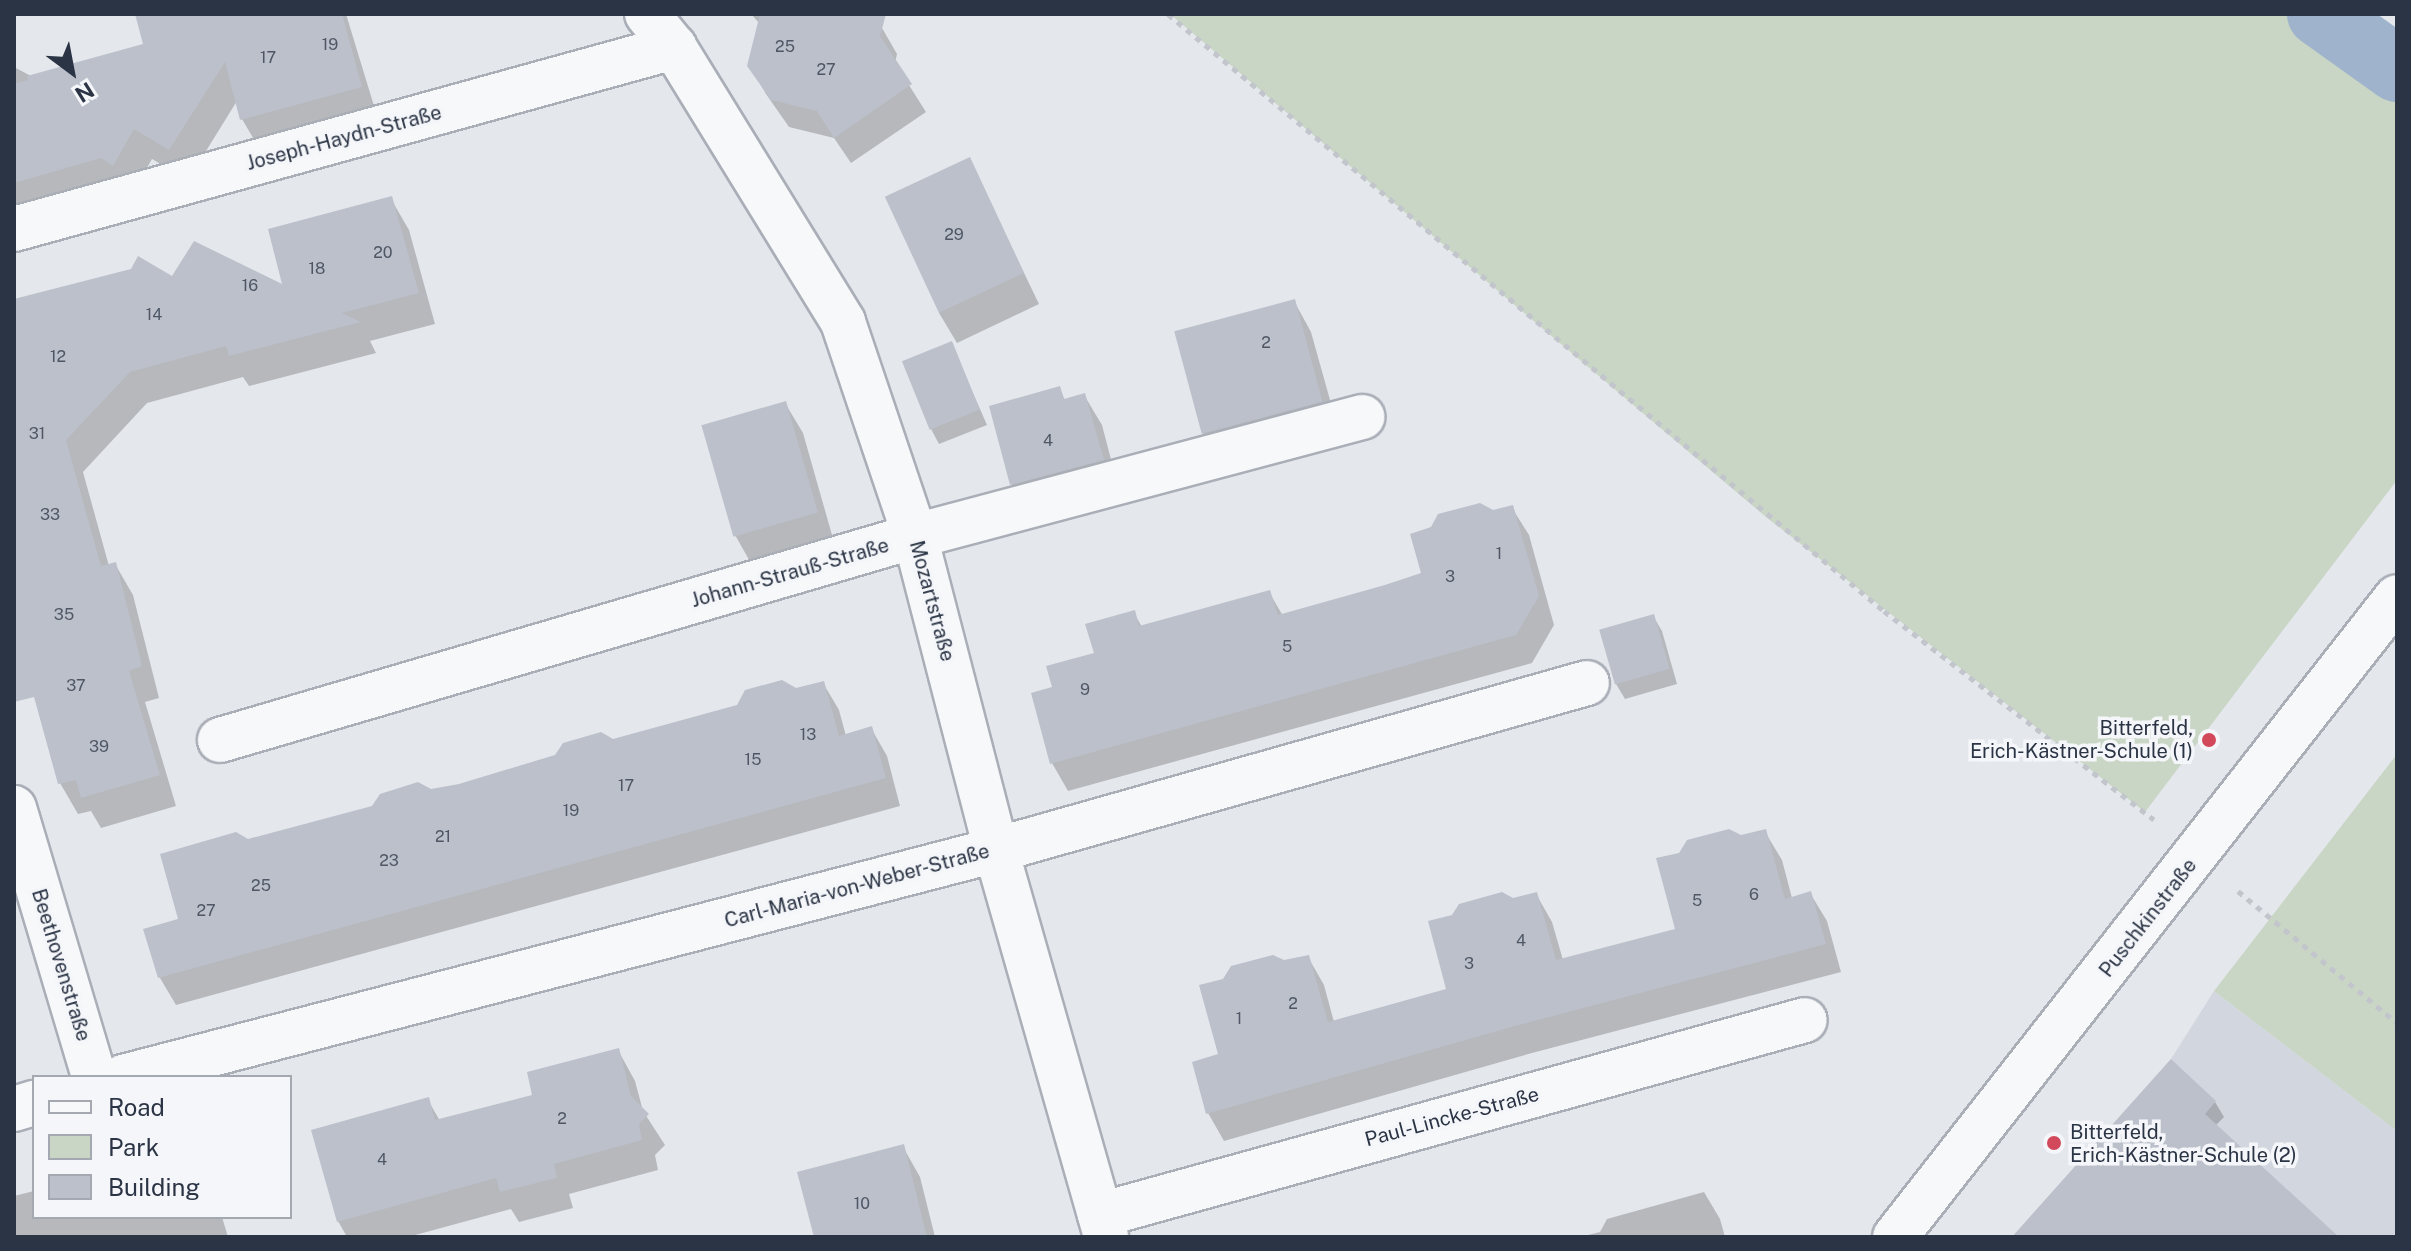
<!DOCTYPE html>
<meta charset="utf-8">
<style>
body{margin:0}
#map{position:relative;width:2411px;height:1251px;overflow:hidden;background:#e4e7ec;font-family:"Public Sans",sans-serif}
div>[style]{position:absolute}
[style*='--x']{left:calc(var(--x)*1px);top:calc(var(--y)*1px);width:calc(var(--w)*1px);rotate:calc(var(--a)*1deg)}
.built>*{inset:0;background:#d2d6de}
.green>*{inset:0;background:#c9d6c5}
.shadow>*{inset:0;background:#0003}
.canal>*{height:66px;margin:-33px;padding:0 33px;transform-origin:33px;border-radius:33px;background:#9fb4cc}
.building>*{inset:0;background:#bbc0ca;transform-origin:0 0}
.path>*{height:5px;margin-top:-2.5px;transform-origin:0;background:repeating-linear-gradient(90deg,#c2c5cb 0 6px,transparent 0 12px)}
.roads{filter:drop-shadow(2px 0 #a9aeb7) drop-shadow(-2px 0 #a9aeb7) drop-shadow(0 2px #a9aeb7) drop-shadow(0 -2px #a9aeb7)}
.minor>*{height:44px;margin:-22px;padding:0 22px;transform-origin:22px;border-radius:22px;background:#f7f8fa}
.dots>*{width:22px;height:22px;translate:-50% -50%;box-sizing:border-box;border:4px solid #f4f6f9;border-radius:50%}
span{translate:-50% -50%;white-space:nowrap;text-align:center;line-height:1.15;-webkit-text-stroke:7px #f4f6f9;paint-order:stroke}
.number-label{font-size:16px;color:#4f5766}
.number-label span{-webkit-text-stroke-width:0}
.street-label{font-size:20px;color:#2b3445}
.poi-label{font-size:20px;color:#2b3445}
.right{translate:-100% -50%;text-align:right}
.left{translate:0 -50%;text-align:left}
.frame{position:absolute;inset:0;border:16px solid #2b3445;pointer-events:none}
.legend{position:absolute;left:32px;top:1075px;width:260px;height:144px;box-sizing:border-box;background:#f4f6f9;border:2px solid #a4a8b1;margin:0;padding:10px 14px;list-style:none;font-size:24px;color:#2b3445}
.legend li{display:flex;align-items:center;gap:16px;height:40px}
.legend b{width:40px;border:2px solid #a4a8b1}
.north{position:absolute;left:32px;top:32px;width:80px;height:80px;-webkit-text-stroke:6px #f4f6f9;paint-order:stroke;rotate:148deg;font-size:22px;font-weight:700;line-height:32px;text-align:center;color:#2b3445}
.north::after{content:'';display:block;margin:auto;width:28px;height:36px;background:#2b3445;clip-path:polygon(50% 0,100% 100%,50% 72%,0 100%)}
</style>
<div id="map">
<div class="built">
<div style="clip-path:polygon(2214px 991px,2397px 1131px,2397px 1237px,2012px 1237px,2171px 1059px)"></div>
</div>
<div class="green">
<div style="clip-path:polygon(1170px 14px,2331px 14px,2397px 69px,2397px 480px,2145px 812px,1766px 517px)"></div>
<div style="clip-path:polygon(2397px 754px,2397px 1131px,2214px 991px)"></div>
</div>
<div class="shadow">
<div style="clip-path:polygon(209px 14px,346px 14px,378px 119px,260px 150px,242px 119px,237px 101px,188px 180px,152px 159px,131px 196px,14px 219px,14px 67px,33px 77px,145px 45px)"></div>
<div style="clip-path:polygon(751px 14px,874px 14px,897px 54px,895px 63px,926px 112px,851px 163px,834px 138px,789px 127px,766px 94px,750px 66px,760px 24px)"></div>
<div style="clip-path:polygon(969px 159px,1039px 304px,957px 343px,939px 313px)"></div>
<div style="clip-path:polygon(391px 199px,409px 230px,435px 324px,370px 341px,376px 353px,249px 386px,243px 377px,147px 403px,83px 472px,109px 566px,115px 564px,133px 595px,159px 698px,145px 702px,176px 806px,101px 828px,91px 811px,78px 814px,60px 783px,14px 622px,14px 301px,172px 279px,285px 288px)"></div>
<div style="clip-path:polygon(1294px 301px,1311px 332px,1339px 432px,1221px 463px,1203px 433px)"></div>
<div style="clip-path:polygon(951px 343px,987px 425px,939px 444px,931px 429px)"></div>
<div style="clip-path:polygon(1059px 389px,1065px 400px,1084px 395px,1102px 425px,1119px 490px,1030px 514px,1012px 484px)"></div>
<div style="clip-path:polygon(785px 403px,803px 433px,834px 542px,752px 565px,735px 535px)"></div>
<div style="clip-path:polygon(1512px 508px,1529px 535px,1554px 625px,1532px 663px,1068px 791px,1052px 763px,1054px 688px,1096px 655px,1134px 613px,1142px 627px,1269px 592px,1283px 616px,1423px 574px,1493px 513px)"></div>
<div style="clip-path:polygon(1653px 616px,1662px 631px,1677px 684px,1625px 699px,1616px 684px)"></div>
<div style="clip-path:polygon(823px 683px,839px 710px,846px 736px,871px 728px,887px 756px,900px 806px,176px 1005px,160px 978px,146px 931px,180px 920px,248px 841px,460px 786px)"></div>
<div style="clip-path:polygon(1765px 832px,1782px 860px,1792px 898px,1810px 893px,1827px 921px,1841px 972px,1532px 1053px,1224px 1141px,1208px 1113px,1221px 1055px,1284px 962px,1308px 957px,1324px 985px,1334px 1022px,1448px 990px,1513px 900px,1536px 894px,1552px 922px,1563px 960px,1677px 931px,1741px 837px)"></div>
<div style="clip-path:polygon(618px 1050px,635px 1081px,643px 1111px,665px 1145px,655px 1155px,658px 1170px,569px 1194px,573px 1208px,519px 1222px,511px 1209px,408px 1237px,347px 1237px,338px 1221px,428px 1100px,440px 1121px,535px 1096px)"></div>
<div style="clip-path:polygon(2215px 1102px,2224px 1117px,2215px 1126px,2336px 1237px,2014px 1237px)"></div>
<div style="clip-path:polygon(903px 1147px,920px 1177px,935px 1237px,816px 1237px)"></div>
<div style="clip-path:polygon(34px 1191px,34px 1217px,222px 1217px,228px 1237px,14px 1237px,14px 1196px)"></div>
<div style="clip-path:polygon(1704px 1192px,1720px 1219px,1725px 1237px,1580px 1237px,1600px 1232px,1607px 1219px)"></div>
</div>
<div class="canal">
<div style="--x:2320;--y:14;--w:95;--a:35.5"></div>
</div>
<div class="building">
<div style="clip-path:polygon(135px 14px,342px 14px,362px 87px,240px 120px,225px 62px,169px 150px,134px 129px,113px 166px,101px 158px,14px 183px,14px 84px,28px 80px,27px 76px,143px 44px)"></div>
<div style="clip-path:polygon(760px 14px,886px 14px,880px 36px,912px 84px,834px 138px,817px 111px,771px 100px,747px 66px)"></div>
<div style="left:970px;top:157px;width:128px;height:94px;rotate:65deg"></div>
<div style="clip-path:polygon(392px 196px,419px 293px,342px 313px,361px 322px,229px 356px,226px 346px,130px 372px,66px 440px,101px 566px,116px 562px,142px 666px,129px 671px,160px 775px,81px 798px,76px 780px,58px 784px,34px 697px,14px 702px,14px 299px,131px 269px,138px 256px,172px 276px,194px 241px,282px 284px,268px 229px)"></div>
<div style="left:1295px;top:299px;width:106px;height:125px;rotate:75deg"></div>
<div style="left:952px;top:341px;width:74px;height:54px;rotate:68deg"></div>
<div style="clip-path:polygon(1060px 386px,1064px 399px,1085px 393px,1104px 460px,1010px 485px,989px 406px)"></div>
<div style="left:786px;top:401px;width:116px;height:88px;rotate:74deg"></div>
<div style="clip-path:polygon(1480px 503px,1493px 510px,1513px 505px,1539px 596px,1516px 635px,1050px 764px,1031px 693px,1052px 687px,1046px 666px,1094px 653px,1085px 624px,1135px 610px,1139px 626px,1270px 590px,1278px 615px,1385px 585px,1421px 573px,1410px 534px,1431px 527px,1438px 514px)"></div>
<div style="left:1654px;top:614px;width:57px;height:57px;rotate:74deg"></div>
<div style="clip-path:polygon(782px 680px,796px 688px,824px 681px,839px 736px,872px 726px,886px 778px,158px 978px,143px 929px,178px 919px,160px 854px,236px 832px,248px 839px,372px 806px,380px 794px,418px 782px,431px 789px,459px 784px,555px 755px,563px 743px,601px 732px,613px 739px,737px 705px,745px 690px)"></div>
<div style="clip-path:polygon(1729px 829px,1741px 835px,1766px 829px,1785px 899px,1811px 891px,1826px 944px,1515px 1026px,1206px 1114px,1192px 1062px,1218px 1054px,1199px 985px,1223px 979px,1231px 966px,1273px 955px,1284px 960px,1309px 955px,1328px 1022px,1446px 989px,1428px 921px,1452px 915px,1459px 904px,1502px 892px,1513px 898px,1537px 892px,1556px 960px,1675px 929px,1656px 858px,1679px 853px,1687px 840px)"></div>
<div style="clip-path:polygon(619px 1048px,631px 1096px,649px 1114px,639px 1124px,642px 1140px,554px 1164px,557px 1178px,500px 1192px,496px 1178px,337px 1222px,311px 1130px,429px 1097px,435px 1120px,532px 1095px,527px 1072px)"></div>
<div style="clip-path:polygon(2171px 1059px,2216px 1101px,2205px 1114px,2339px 1237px,2012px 1237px)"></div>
<div style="clip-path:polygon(904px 1144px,927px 1237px,814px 1237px,797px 1172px)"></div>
</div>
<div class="path">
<div style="--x:1168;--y:14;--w:932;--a:39.82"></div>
<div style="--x:1884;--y:611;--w:341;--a:37.7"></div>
<div style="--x:2238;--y:891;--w:207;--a:39.7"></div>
</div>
<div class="roads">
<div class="minor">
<div style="--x:647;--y:14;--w:43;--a:50.7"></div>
<div style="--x:674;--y:47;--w:323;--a:58.4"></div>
<div style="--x:843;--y:322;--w:226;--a:71.4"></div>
<div style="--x:915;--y:536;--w:324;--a:75.5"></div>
<div style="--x:996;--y:850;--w:402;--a:74.1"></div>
<div style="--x:14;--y:229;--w:685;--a:-15.42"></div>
<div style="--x:220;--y:740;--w:724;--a:-16.36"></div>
<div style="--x:915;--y:536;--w:463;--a:-14.9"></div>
<div style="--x:14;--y:808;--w:281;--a:73.4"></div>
<div style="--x:123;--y:1077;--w:902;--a:-14.58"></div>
<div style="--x:996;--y:850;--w:614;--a:-15.78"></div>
<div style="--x:14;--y:1109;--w:21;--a:-17"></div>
<div style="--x:1100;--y:1215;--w:731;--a:-15.46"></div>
<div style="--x:1895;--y:1237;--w:813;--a:-51.89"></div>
</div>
</div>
<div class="dots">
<div style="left:2209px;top:740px;background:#d1495b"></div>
<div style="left:2054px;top:1143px;background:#d1495b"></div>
</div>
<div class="number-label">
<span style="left:330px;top:45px">19</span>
<span style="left:785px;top:47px">25</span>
<span style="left:268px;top:58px">17</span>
<span style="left:826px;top:70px">27</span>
<span style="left:954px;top:235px">29</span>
<span style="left:383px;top:253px">20</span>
<span style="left:317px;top:269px">18</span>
<span style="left:250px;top:286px">16</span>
<span style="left:154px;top:315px">14</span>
<span style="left:1266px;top:343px">2</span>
<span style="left:58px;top:357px">12</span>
<span style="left:37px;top:434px">31</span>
<span style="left:1048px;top:441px">4</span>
<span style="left:50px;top:515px">33</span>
<span style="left:1499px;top:554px">1</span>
<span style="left:1450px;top:577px">3</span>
<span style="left:64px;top:615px">35</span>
<span style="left:1287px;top:647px">5</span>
<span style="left:76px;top:686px">37</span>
<span style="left:1085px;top:690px">9</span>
<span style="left:808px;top:735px">13</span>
<span style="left:99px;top:747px">39</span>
<span style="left:753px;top:760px">15</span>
<span style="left:626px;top:786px">17</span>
<span style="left:571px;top:811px">19</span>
<span style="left:443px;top:837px">21</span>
<span style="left:389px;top:861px">23</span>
<span style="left:261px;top:886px">25</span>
<span style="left:1754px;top:895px">6</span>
<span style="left:1697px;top:901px">5</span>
<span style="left:206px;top:911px">27</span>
<span style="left:1521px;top:941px">4</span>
<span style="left:1469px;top:964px">3</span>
<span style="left:1293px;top:1004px">2</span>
<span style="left:1239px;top:1019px">1</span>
<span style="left:562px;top:1119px">2</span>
<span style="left:382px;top:1160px">4</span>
<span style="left:862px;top:1204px">10</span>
</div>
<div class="street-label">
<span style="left:344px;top:138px;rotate:-15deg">Joseph-Haydn-Straße</span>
<span style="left:790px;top:573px;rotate:-16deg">Johann-Strauß-Straße</span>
<span style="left:932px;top:601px;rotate:75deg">Mozartstraße</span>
<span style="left:857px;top:886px;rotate:-15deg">Carl-Maria-von-Weber-Straße</span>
<span style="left:2148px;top:918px;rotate:-52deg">Puschkinstraße</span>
<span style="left:61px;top:965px;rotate:73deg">Beethovenstraße</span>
<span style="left:1452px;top:1117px;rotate:-15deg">Paul-Lincke-Straße</span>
</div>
<div class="poi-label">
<span class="right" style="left:2193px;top:740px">Bitterfeld,<br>Erich-Kästner-Schule (1)</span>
<span class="left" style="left:2070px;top:1144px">Bitterfeld,<br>Erich-Kästner-Schule (2)</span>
</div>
<div class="frame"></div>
<ul class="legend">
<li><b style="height:10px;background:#f7f8fa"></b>Road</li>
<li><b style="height:22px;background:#c9d6c5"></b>Park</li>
<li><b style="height:22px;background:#bbc0ca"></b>Building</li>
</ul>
<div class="north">N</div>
</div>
